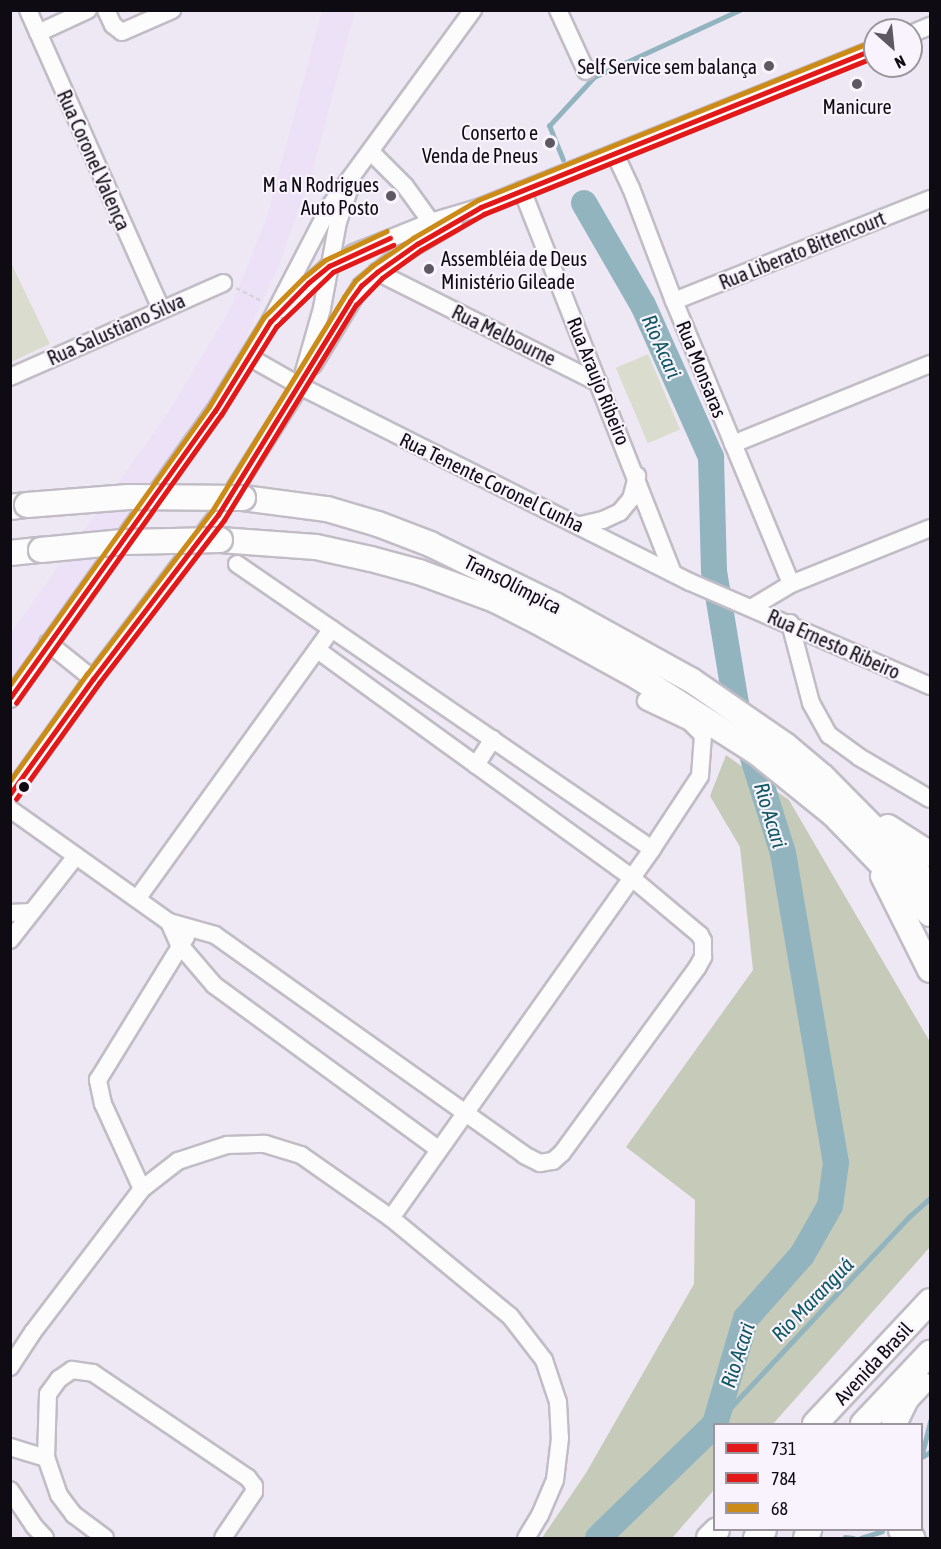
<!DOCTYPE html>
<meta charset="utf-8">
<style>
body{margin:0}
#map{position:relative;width:941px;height:1549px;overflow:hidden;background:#eee8f4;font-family:"Asap Condensed",sans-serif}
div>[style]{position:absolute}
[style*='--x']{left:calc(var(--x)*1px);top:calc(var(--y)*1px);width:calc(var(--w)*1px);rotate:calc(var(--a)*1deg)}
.built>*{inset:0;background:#ece1f6}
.green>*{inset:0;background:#daddcd;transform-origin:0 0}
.forest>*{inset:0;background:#c6cab9}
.stream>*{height:4.5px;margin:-2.25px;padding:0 2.25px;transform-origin:2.25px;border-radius:2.25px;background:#92b4bf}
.river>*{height:26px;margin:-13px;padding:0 13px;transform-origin:13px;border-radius:13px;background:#92b4bf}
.path>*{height:2px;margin-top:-1px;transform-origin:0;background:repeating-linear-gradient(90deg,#d4d2d5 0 4.5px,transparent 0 7.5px)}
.roads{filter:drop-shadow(2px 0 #c1bcc5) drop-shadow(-2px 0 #c1bcc5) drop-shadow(0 2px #c1bcc5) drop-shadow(0 -2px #c1bcc5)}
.minor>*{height:16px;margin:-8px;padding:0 8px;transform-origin:8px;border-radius:8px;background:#fcfcfd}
.highway>*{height:24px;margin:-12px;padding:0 12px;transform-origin:12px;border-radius:12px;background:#fcfcfd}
.bridges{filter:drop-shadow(2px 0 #c1bcc5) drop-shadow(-2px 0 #c1bcc5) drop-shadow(0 2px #c1bcc5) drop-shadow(0 -2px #c1bcc5)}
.highway-bridge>*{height:24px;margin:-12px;padding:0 12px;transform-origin:12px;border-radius:12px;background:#fcfcfd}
.bus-1>*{height:4.5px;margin:-2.25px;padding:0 2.25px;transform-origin:2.25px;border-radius:2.25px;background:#e31919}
.bus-2>*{height:4.5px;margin:-2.25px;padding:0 2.25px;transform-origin:2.25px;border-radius:2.25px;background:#e31919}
.bus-3>*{height:4.5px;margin:-2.25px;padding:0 2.25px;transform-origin:2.25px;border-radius:2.25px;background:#cc8b17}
.dots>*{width:16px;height:16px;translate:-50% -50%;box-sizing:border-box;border:3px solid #f8f3fc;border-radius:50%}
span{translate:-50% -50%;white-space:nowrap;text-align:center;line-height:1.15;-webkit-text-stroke:4.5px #f8f3fc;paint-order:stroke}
.poi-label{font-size:20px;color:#0f0b12}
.right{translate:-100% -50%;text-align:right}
.left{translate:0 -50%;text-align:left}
.street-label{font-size:20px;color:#0f0b12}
.water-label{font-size:21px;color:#0f5763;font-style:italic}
.frame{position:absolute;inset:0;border:12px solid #0f0b12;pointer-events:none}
.legend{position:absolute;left:713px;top:1423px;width:210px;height:108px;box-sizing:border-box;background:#f8f3fc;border:2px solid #9b969e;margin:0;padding:8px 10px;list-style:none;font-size:18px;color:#0f0b12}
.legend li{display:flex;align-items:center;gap:12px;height:30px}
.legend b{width:30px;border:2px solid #9b969e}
.north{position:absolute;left:863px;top:18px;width:60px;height:60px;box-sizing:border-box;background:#f8f3fc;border:2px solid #9b969e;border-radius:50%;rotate:153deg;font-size:16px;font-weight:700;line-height:24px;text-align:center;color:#0f0b12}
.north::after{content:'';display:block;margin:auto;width:21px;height:27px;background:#5d5861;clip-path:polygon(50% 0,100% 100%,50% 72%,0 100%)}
</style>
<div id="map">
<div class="built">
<div style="clip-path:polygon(322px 11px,355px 11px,313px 169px,278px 267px,227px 378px,11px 680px,11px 633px,170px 410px,230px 309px,268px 214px)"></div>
</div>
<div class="green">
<div style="clip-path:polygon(10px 261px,50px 344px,11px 362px,10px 362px)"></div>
<div style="left:648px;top:354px;width:82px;height:35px;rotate:67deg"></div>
</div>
<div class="forest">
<div style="clip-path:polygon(726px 755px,789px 800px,930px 1042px,930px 1247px,773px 1424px,714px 1424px,714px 1490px,672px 1538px,542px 1538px,586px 1473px,694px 1284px,695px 1200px,626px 1147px,753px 970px,740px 847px,710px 796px)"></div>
</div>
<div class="stream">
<div style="--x:563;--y:160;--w:37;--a:-112"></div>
<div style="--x:549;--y:126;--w:67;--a:-47.4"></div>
<div style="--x:594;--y:77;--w:161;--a:-24.7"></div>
<div style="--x:716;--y:1423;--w:284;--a:-46.9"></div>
<div style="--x:910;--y:1216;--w:27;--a:-42"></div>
<div style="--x:922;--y:1454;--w:34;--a:-76"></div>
<div style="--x:922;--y:1457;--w:9;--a:-32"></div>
<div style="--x:845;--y:1537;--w:8;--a:7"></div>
<div style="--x:861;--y:1538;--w:22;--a:-18"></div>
</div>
<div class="river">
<div style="--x:584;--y:203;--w:118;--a:60"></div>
<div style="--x:643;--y:305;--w:167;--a:65.9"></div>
<div style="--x:711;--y:457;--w:114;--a:88.5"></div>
<div style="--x:714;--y:571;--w:135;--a:80.6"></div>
<div style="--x:736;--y:704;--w:156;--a:72.5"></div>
<div style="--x:783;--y:853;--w:314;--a:80.3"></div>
<div style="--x:836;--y:1163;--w:43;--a:97.9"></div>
<div style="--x:830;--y:1206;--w:56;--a:119.7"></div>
<div style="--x:802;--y:1255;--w:84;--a:131.6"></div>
<div style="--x:746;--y:1318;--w:110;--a:106.3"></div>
<div style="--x:598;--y:1538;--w:162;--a:-44.2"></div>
</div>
<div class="path">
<div style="--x:236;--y:288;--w:30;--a:27"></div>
</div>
<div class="roads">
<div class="minor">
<div style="--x:28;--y:10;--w:327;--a:66"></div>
<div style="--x:106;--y:10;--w:17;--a:65"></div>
<div style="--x:113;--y:25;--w:11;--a:38"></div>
<div style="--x:122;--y:32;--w:55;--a:-23.7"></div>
<div style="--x:558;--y:10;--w:67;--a:65.3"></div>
<div style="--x:38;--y:33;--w:55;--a:-24.7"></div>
<div style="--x:911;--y:34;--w:21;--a:-23"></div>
<div style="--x:371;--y:152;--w:48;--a:45"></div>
<div style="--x:405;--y:186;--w:44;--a:54.2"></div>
<div style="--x:615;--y:154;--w:38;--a:65"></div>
<div style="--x:631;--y:188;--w:121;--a:69.2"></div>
<div style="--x:674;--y:301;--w:306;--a:67.5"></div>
<div style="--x:522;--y:190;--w:412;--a:68.5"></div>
<div style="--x:377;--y:272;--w:248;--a:26.6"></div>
<div style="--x:674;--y:301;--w:276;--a:-21.7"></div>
<div style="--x:283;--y:309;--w:63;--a:-43.1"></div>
<div style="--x:329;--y:266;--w:28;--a:-27"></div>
<div style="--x:354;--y:253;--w:83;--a:-21.9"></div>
<div style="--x:431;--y:222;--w:52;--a:-16.7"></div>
<div style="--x:481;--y:207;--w:424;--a:-21.9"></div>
<div style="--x:249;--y:357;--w:59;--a:29.6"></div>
<div style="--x:300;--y:386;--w:436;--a:26.7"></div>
<div style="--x:690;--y:582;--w:262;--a:23.4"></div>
<div style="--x:313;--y:365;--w:92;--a:-58.7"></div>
<div style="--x:361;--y:286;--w:45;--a:-39.6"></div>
<div style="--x:396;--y:257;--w:67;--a:-30.4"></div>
<div style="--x:10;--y:377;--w:233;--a:-23.8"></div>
<div style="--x:733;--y:444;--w:213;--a:-22.1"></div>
<div style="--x:581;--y:525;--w:23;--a:-13"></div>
<div style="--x:603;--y:520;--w:19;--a:-25"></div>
<div style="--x:620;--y:512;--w:17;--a:-50"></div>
<div style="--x:631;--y:499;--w:24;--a:-75"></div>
<div style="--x:237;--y:564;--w:503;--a:34.48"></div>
<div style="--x:751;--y:608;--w:47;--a:-31"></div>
<div style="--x:791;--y:584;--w:150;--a:-21.9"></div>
<div style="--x:790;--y:623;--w:83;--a:75.3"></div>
<div style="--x:811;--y:703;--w:37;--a:61"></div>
<div style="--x:829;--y:735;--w:37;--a:36"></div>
<div style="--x:859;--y:757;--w:82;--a:30.6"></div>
<div style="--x:48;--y:643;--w:58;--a:38.7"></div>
<div style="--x:10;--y:699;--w:354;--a:-54.6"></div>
<div style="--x:215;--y:411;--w:105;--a:-58.3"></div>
<div style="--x:270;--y:322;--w:131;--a:-62.7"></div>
<div style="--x:330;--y:206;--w:243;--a:-53.9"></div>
<div style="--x:476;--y:765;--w:31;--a:-57"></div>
<div style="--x:10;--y:795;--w:143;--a:-54.4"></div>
<div style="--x:93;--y:679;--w:206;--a:-52.7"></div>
<div style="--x:218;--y:515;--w:153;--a:-57.6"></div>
<div style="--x:300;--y:386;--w:81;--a:-74.2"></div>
<div style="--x:322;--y:308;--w:87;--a:-79.5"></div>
<div style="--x:338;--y:222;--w:37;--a:-71"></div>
<div style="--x:10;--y:809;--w:195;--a:35.4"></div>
<div style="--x:169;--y:922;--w:48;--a:15.8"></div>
<div style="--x:215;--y:935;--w:379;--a:35.4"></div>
<div style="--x:524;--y:1155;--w:18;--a:27"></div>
<div style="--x:540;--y:1163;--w:13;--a:-9"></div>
<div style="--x:553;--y:1161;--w:12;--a:-42"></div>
<div style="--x:562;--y:1153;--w:229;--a:-53.9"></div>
<div style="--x:697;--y:968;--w:13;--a:-61"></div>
<div style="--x:703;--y:957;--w:16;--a:-90"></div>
<div style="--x:703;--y:941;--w:7;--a:-117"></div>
<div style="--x:700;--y:935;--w:90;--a:-140"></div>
<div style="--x:631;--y:877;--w:387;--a:-144.1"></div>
<div style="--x:137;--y:899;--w:333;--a:-54.2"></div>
<div style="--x:10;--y:913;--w:20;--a:-3"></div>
<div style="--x:169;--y:922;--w:24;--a:66"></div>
<div style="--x:179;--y:944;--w:54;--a:49.5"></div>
<div style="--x:214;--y:985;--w:276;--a:36.2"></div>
<div style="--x:10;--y:940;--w:107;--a:-51.8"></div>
<div style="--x:142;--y:1189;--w:94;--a:-114.6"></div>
<div style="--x:103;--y:1104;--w:25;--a:-102"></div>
<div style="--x:98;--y:1080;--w:168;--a:-58.4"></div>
<div style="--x:391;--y:1218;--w:452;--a:-54.7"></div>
<div style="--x:652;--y:849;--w:87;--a:-56.7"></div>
<div style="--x:700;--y:776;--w:41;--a:-85.8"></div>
<div style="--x:703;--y:735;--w:18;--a:-135"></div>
<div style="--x:690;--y:722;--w:49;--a:-154.5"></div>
<div style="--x:10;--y:1367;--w:42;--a:-56.7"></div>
<div style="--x:33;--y:1332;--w:180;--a:-52.7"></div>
<div style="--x:142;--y:1189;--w:46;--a:-37.9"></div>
<div style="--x:178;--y:1161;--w:52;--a:-18.1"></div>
<div style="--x:227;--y:1145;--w:38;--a:-2"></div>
<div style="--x:265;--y:1144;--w:38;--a:17"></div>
<div style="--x:301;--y:1155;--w:110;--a:35"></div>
<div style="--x:391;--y:1218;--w:154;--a:39.5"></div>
<div style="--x:510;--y:1316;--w:56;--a:52.3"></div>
<div style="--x:544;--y:1360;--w:44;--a:71.6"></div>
<div style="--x:558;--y:1402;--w:36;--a:87"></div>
<div style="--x:560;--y:1438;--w:42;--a:96.8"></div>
<div style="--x:555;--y:1480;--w:38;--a:113"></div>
<div style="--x:540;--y:1515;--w:27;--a:121"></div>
<div style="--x:10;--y:1447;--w:38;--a:17"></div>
<div style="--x:10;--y:1490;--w:43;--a:56.3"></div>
<div style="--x:34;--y:1526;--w:16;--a:47"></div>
<div style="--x:105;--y:1538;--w:39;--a:-143"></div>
<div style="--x:74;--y:1515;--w:25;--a:-127"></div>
<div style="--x:59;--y:1495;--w:39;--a:-109"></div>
<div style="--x:46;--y:1458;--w:64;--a:-88.2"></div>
<div style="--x:48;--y:1394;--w:19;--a:-54"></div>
<div style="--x:59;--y:1379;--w:16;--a:-35"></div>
<div style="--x:72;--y:1370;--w:21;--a:8"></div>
<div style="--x:93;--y:1373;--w:187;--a:34.1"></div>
<div style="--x:248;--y:1478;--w:10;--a:53"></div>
<div style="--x:254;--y:1486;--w:6;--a:90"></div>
<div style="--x:254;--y:1492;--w:55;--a:124"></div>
</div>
<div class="highway">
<div style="--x:243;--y:498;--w:85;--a:7.5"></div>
<div style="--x:327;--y:509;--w:53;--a:16.4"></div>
<div style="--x:378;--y:524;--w:56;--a:21"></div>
<div style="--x:430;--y:544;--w:139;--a:26"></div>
<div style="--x:555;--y:605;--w:155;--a:28.9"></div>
<div style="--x:691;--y:680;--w:114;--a:34.7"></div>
<div style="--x:785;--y:745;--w:48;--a:40"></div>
<div style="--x:822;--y:776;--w:153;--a:45.3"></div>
<div style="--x:10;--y:507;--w:17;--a:-7"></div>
<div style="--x:220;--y:540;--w:96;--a:4.2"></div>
<div style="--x:316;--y:547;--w:56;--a:12.3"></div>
<div style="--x:371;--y:559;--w:50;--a:15.2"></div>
<div style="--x:419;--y:572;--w:81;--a:20.2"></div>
<div style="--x:495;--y:600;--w:48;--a:27.1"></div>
<div style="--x:538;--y:622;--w:114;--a:28.8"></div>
<div style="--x:638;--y:677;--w:140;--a:32.4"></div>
<div style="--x:756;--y:752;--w:99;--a:38.8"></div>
<div style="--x:833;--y:814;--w:139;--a:45.9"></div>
<div style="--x:10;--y:553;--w:31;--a:-6"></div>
<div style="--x:888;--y:827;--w:50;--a:32.7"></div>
<div style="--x:883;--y:876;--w:105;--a:63.4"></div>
<div style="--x:815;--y:1424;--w:168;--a:-46.9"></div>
<div style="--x:863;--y:1424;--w:98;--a:-46.7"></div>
<div style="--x:894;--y:1424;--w:28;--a:-64"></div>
<div style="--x:906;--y:1399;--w:21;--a:-47"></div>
<div style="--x:901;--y:1530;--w:14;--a:36"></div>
<div style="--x:709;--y:1538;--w:11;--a:-45"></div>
<div style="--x:756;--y:1538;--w:11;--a:-45"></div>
<div style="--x:806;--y:1538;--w:9;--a:-69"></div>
</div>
</div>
<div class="bridges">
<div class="highway-bridge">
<div style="--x:27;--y:505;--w:102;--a:-4.5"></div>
<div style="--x:129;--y:497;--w:114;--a:0.5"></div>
<div style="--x:41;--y:550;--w:82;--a:-5.6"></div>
<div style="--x:123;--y:542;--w:97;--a:-1.2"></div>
</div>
</div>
<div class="bus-1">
<div style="--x:10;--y:698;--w:353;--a:-54.5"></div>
<div style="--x:215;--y:411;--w:105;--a:-58.3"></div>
<div style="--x:270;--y:322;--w:54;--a:-45.7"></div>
<div style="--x:308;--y:283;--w:27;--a:-39"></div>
<div style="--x:329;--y:266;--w:67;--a:-24.7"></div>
<div style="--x:10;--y:794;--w:142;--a:-54.2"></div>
<div style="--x:93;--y:679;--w:206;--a:-52.7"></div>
<div style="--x:218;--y:515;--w:251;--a:-58.3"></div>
<div style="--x:350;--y:301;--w:19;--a:-54"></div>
<div style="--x:361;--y:286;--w:21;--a:-41"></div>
<div style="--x:377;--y:272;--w:49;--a:-35"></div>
<div style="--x:417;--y:244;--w:74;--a:-30"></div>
<div style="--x:481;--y:207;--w:424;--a:-21.9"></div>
</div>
<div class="bus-2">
<div style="--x:16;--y:703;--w:354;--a:-54.6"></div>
<div style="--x:221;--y:415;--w:104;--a:-58"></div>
<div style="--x:276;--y:327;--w:79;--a:-44"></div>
<div style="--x:333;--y:272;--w:66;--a:-24.2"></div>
<div style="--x:16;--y:799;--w:143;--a:-54.4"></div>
<div style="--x:99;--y:683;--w:205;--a:-52.5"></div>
<div style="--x:224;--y:520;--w:252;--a:-58.5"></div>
<div style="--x:356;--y:305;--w:37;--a:-46"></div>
<div style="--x:382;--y:278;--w:48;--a:-35.7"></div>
<div style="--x:421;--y:250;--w:73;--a:-29.7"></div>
<div style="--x:484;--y:214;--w:421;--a:-21.9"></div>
</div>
<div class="bus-3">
<div style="--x:10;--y:685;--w:342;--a:-54.4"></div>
<div style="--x:209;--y:407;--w:105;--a:-58.6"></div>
<div style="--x:264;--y:317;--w:55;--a:-45"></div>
<div style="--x:303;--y:278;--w:28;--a:-39"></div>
<div style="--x:325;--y:260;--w:68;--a:-25.1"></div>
<div style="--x:10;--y:781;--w:132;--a:-54.3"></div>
<div style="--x:87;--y:674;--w:205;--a:-52.5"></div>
<div style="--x:212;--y:511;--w:251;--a:-58.3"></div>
<div style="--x:344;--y:297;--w:19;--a:-55"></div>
<div style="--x:355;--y:281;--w:23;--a:-41"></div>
<div style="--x:372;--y:266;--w:50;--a:-34.3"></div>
<div style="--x:413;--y:238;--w:75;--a:-30.3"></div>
<div style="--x:478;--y:200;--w:424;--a:-21.9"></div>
</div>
<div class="dots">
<div style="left:769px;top:66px;background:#5d5861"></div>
<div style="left:857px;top:84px;background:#5d5861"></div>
<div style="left:550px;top:143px;background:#5d5861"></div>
<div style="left:391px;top:196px;background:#5d5861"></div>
<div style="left:429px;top:269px;background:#5d5861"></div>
<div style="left:24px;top:787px;background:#0f0b12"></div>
</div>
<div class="poi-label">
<span class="right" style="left:757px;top:66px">Self Service sem balança</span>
<span style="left:857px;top:106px">Manicure</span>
<span class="right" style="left:538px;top:144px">Conserto e<br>Venda de Pneus</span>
<span class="right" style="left:379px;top:196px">M a N Rodrigues<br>Auto Posto</span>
<span class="left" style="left:441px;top:270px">Assembléia de Deus<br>Ministério Gileade</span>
</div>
<div class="street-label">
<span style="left:94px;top:160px;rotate:66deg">Rua Coronel Valença</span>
<span style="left:802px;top:250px;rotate:-22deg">Rua Liberato Bittencourt</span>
<span style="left:116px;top:329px;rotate:-24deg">Rua Salustiano Silva</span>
<span style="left:504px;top:335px;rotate:26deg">Rua Melbourne</span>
<span style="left:702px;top:369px;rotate:68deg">Rua Monsaras</span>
<span style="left:599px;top:381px;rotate:68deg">Rua Araujo Ribeiro</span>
<span style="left:492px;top:482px;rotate:26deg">Rua Tenente Coronel Cunha</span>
<span style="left:513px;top:584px;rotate:27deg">TransOlímpica</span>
<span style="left:834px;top:644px;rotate:24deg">Rua Ernesto Ribeiro</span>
<span style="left:873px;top:1363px;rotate:-47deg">Avenida Brasil</span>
</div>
<div class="water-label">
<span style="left:662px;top:346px;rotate:66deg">Rio Acari</span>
<span style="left:771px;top:815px;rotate:73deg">Rio Acari</span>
<span style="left:812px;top:1299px;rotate:-46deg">Rio Maranguá</span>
<span style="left:737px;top:1355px;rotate:-72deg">Rio Acari</span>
</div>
<div class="frame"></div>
<ul class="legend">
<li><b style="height:8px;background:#e31919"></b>731</li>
<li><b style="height:8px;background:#e31919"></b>784</li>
<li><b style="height:8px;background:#cc8b17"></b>68</li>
</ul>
<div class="north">N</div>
</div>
